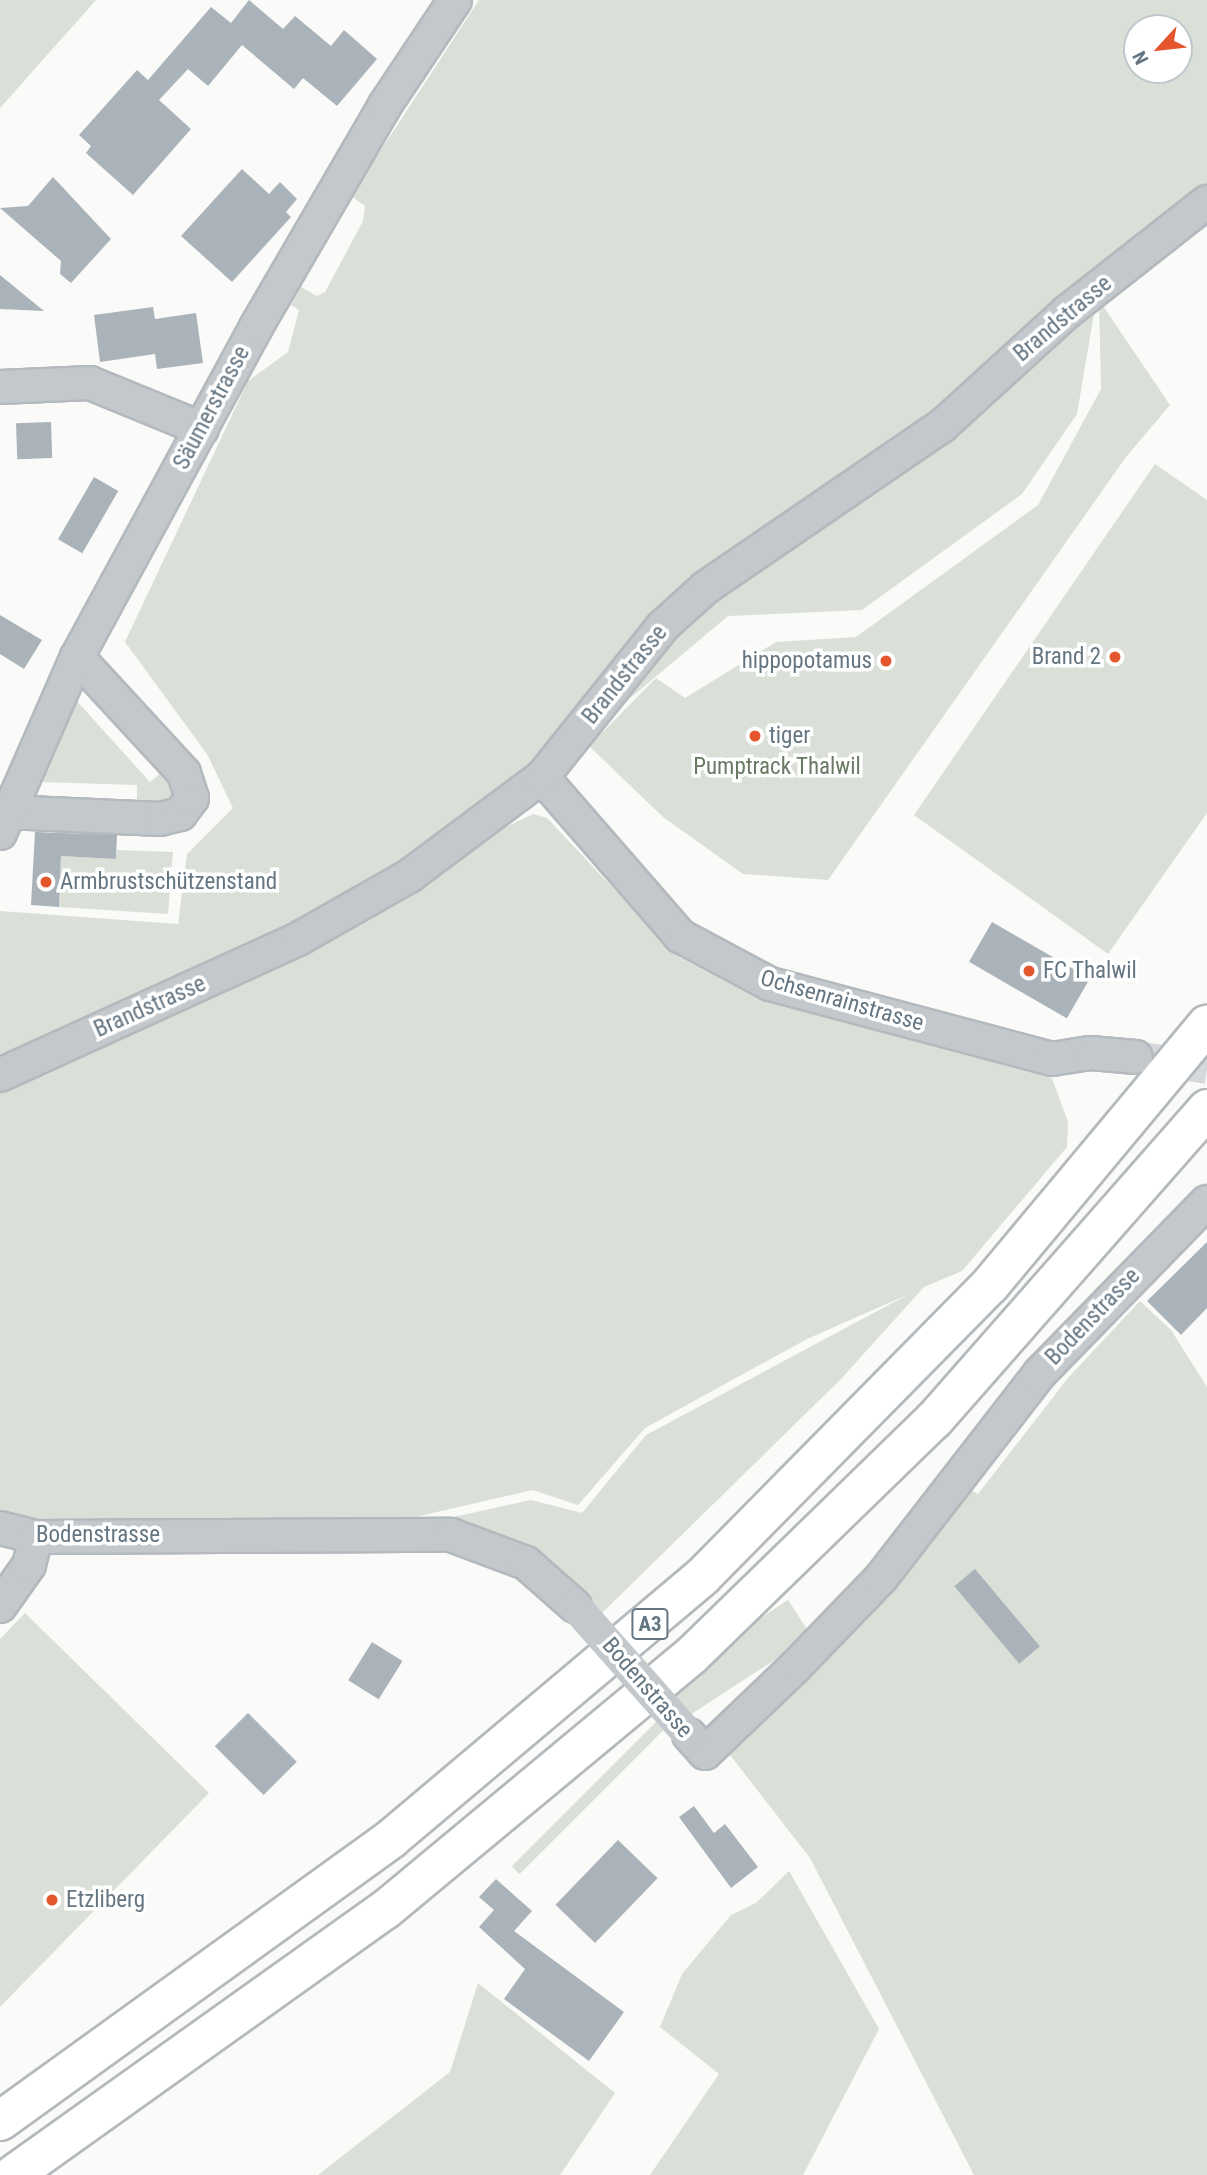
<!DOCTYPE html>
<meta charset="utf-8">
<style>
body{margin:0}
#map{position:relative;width:1207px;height:2175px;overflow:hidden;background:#fafaf8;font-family:"Roboto Condensed",sans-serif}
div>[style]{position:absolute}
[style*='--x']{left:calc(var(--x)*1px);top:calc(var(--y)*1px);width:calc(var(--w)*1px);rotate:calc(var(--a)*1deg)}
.green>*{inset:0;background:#dadfd7;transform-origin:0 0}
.building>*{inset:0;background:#aab3b9;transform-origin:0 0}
.minor-tunnel>*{height:32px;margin-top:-16px;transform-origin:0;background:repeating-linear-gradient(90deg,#d5d9db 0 32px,transparent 0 48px)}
.roads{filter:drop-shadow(2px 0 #b4b9bd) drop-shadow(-2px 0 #b4b9bd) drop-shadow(0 2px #b4b9bd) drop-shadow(0 -2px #b4b9bd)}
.minor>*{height:32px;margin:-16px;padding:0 16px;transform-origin:16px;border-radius:16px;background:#c3c8cc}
.highway>*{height:38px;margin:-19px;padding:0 19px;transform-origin:19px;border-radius:19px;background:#fff}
.minor-bridge>*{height:32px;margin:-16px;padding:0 16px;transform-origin:16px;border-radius:16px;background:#c3c8cc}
.dots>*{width:19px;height:19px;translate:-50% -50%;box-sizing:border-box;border:4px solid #fff;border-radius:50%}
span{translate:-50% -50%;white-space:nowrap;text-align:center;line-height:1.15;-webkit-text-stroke:7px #fff;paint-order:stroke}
.shield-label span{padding:2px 5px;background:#fff;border:2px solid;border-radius:5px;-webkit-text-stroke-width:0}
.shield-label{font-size:21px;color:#657683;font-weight:700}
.street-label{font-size:23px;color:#657683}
.poi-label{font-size:23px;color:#657683}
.right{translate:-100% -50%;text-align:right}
.left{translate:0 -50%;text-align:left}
.park-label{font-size:23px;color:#687a64}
.north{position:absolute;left:1123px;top:14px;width:70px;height:70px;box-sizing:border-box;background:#fff;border:2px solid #c1c8cd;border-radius:50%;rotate:243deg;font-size:19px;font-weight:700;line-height:28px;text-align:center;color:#657683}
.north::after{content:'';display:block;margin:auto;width:24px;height:32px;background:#e4572e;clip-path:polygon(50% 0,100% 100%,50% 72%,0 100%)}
</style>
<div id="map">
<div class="green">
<div style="clip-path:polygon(0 0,96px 0,0 108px)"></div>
<div style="clip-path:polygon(evenodd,479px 0,1207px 0,1207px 214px,1098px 290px,1077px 414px,1022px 494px,862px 610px,728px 616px,435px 862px,187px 982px,0 1055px,0 911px,178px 924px,187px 854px,233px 808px,207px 754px,125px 642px,248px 381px,288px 352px,299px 310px,291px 305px,301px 287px,317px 296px,325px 292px,363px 221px,365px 206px,351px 196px,479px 0,1137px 28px,1179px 28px,1179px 70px,1137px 70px,1137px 28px)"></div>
<div style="clip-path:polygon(1099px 300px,1170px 405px,1126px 457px,828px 880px,743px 874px,663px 817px,589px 746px,656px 678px,685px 698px,776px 642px,856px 637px,1038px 505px,1101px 389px)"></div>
<div style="clip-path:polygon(1155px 464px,1207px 500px,1207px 813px,1108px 954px,914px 815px)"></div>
<div style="clip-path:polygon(75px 699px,150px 782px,167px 768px,179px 787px,172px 802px,137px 805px,137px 785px,41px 782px)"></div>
<div style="clip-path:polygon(533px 814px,547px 818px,677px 956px,760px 1000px,1052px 1078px,1068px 1122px,1067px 1147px,962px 1271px,924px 1287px,841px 1379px,600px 1615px,431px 1522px,531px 1500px,582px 1513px,646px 1435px,909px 1294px,807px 1339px,645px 1428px,578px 1505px,533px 1490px,402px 1520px,42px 1528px,0 1520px,0 1088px,334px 934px,395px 902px,464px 847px)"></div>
<div style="clip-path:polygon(117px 850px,173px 852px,168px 914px,59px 907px,61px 856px,116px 859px)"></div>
<div style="clip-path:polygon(1140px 1301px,1171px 1330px,1207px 1387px,1207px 2175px,974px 2175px,810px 1858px,730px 1755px,733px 1742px,964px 1486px,978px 1494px,1068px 1378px)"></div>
<div style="left:788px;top:1600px;width:43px;height:149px;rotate:57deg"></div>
<div style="clip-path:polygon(25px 1613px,209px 1793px,0 2007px,0 1639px)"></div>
<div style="left:656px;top:1722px;width:11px;height:204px;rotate:45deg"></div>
<div style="clip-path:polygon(789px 1871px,879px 2029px,803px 2175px,650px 2175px,719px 2074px,660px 2027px,682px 1974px,731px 1915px,756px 1903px)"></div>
<div style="clip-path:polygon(478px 1983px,615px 2093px,560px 2175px,318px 2175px,450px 2072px)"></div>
</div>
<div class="building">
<div style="clip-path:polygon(249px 0,283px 29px,295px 16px,331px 46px,344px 30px,377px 59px,337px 106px,303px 78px,294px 89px,242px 45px,208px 86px,188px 69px,159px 100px,191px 129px,133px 195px,86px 153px,91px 146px,79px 135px,137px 70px,148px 80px,211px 7px,231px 23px)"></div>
<div style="clip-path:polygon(242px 169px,269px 194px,280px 182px,297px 199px,286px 212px,291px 217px,232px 282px,181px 236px)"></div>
<div style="clip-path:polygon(53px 177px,111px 239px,71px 283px,60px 274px,61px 261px,0 208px,28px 206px)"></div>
<div style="clip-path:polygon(0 275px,44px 311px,0 309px)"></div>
<div style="clip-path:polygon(153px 307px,155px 319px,196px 313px,203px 363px,157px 369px,155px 354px,100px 362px,94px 315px)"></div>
<div style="left:51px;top:422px;width:36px;height:35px;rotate:88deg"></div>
<div style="left:94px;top:477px;width:28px;height:72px;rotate:30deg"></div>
<div style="clip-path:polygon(0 615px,42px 640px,24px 669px,0 654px)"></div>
<div style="clip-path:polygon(35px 832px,117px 835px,116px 859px,61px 856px,59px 907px,31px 905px)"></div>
<div style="left:992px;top:922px;width:113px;height:46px;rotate:30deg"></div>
<div style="clip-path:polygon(1207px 1242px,1207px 1308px,1181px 1335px,1147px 1301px)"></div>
<div style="left:975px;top:1569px;width:101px;height:27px;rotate:50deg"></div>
<div style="left:372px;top:1642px;width:36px;height:45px;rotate:32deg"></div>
<div style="left:248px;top:1713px;width:69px;height:47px;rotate:45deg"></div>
<div style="clip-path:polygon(694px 1806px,714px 1833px,725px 1824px,758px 1867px,731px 1888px,679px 1817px)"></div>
<div style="left:618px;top:1840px;width:55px;height:90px;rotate:44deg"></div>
<div style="clip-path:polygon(496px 1879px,532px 1911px,514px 1931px,624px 2012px,589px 2061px,504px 1999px,525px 1969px,479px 1927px,494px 1910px,479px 1897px)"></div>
</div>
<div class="minor-tunnel">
<div style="--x:1136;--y:1057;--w:72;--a:8.8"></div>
</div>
<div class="roads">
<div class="minor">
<div style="--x:0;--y:387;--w:90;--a:-2.5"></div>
<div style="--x:90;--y:383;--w:121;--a:22.3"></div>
<div style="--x:542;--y:777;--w:211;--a:49"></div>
<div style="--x:680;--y:936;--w:102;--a:28.1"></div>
<div style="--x:770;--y:984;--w:292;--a:14.9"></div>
<div style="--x:1052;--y:1059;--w:39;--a:-9"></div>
<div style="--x:1091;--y:1053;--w:45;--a:5.1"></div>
<div style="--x:7;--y:812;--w:153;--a:2.6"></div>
<div style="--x:160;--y:819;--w:21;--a:-14"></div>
<div style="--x:180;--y:814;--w:20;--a:-53"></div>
<div style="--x:192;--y:798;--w:26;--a:-108"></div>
<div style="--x:184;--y:773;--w:158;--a:-132.7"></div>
<div style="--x:0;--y:833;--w:192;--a:-66.4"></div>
<div style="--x:77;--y:657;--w:375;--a:-61.5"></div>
<div style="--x:256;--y:327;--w:257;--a:-59.8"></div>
<div style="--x:385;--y:105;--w:126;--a:-56.3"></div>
<div style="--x:0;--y:1075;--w:330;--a:-24.5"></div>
<div style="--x:300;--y:938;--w:125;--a:-29.6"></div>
<div style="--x:409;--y:876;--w:166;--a:-36.7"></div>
<div style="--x:542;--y:777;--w:193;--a:-51.3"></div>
<div style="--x:663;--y:626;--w:57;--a:-42.1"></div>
<div style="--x:705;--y:588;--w:287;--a:-34.4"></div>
<div style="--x:942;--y:426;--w:169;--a:-42.4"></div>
<div style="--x:1067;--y:312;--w:178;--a:-38.2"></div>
<div style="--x:0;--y:1528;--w:37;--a:14"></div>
<div style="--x:36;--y:1537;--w:415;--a:-0.3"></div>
<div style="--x:451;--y:1535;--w:80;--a:20.5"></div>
<div style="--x:526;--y:1563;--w:65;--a:41.3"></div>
<div style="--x:0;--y:1606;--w:50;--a:-54.7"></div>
<div style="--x:29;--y:1565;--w:29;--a:-76"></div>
<div style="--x:689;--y:1735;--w:24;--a:48"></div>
<div style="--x:705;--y:1753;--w:124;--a:-43.7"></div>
<div style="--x:795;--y:1667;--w:124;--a:-46"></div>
<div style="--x:881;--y:1578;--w:259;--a:-52.2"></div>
<div style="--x:1040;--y:1373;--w:239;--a:-45.7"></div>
</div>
<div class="highway">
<div style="--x:0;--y:2121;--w:483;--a:-35.8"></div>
<div style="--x:392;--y:1838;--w:407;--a:-40.1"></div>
<div style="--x:703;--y:1576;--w:409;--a:-45.4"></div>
<div style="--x:990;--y:1285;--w:339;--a:-50.2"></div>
<div style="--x:13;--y:2175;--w:457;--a:-35.5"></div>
<div style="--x:385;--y:1910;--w:400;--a:-39.7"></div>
<div style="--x:693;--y:1654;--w:336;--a:-44.2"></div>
<div style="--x:934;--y:1420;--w:414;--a:-48.7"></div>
</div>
</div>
<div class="minor-bridge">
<div style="--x:575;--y:1606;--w:172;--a:48.5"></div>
</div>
<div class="dots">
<div style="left:1115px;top:657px;background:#e4572e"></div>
<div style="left:886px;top:661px;background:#e4572e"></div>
<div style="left:755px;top:736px;background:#e4572e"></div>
<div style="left:46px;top:882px;background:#e4572e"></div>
<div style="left:1029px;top:971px;background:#e4572e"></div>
<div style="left:52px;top:1900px;background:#e4572e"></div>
</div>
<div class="shield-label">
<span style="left:650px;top:1624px">A3</span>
</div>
<div class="street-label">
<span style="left:1063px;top:319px;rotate:-40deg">Brandstrasse</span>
<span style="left:212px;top:408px;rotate:-62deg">Säumerstrasse</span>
<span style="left:625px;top:675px;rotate:-51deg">Brandstrasse</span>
<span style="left:842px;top:1001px;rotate:16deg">Ochsenrainstrasse</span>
<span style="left:150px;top:1007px;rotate:-24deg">Brandstrasse</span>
<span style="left:1093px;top:1317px;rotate:-46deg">Bodenstrasse</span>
<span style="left:98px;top:1535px">Bodenstrasse</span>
<span style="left:647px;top:1688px;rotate:49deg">Bodenstrasse</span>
</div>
<div class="poi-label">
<span class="right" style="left:1101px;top:657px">Brand 2</span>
<span class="right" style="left:872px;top:661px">hippopotamus</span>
<span class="left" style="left:769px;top:736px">tiger</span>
<span class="left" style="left:60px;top:882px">Armbrustschützenstand</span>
<span class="left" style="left:1043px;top:971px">FC Thalwil</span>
<span class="left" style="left:66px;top:1900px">Etzliberg</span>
</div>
<div class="park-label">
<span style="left:777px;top:767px">Pumptrack Thalwil</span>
</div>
<div class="north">N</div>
</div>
